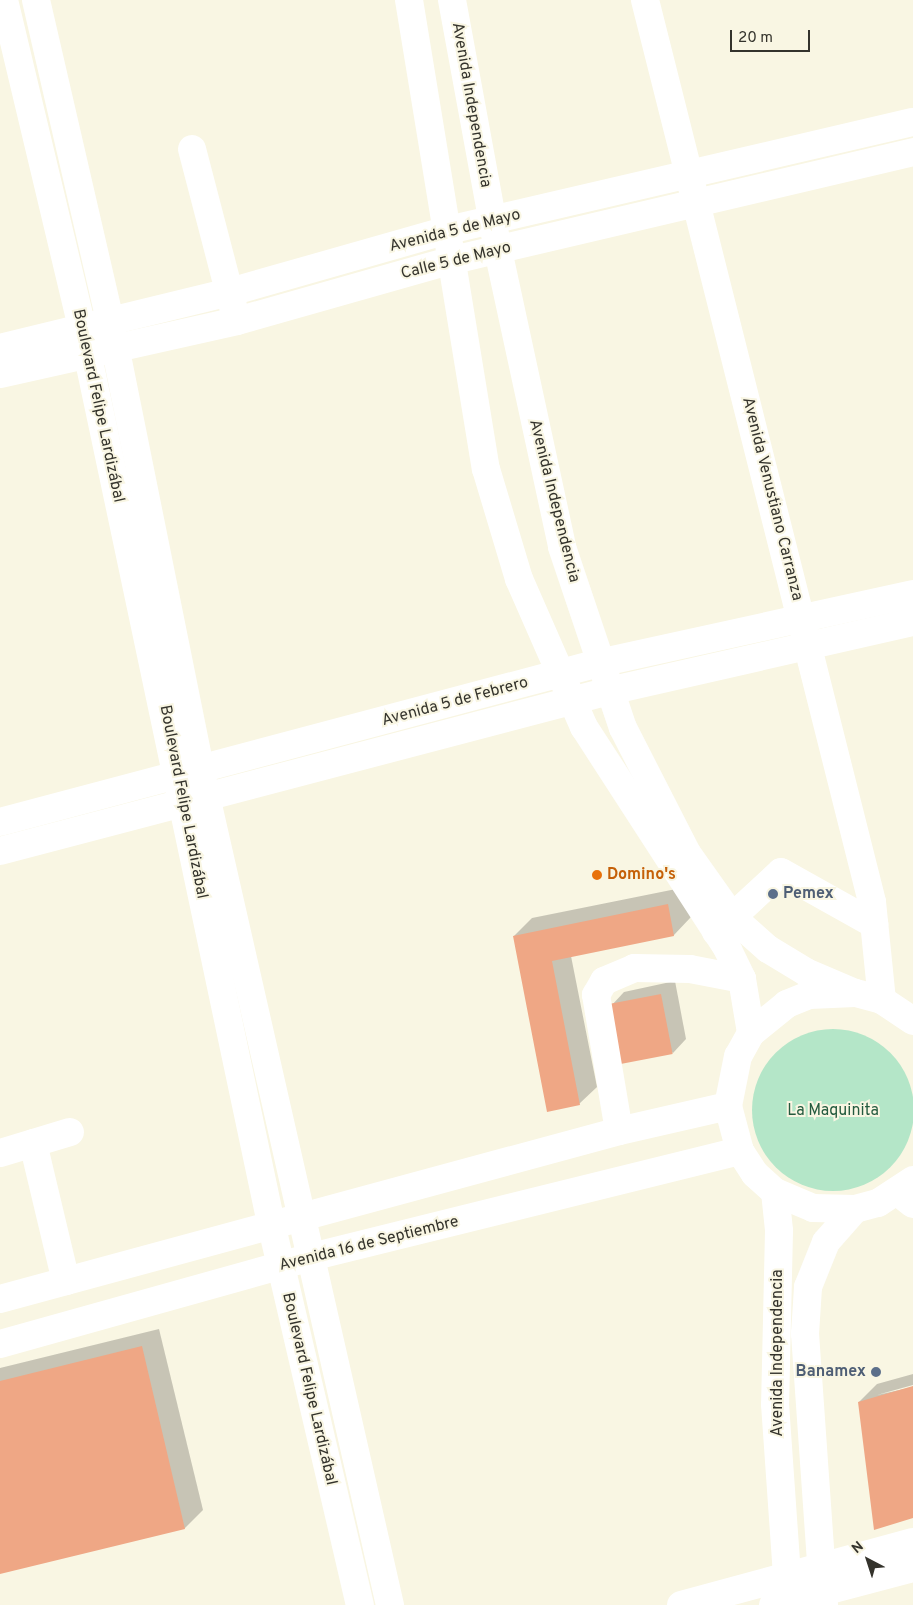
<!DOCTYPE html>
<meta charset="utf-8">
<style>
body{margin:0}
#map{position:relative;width:913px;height:1605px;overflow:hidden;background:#f9f6e3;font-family:Overpass,sans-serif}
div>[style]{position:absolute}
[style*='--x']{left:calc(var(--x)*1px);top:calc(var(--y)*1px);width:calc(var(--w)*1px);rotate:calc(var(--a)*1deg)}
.green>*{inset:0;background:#b4e6c8}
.round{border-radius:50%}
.shadow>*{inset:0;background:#0003}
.building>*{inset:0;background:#efa785;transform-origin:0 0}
.minor>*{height:28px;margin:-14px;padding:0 14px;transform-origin:14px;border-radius:14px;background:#fff}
.major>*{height:28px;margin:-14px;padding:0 14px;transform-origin:14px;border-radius:14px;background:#fff}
.dots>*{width:14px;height:14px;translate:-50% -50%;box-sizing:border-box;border:2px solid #f9f6e3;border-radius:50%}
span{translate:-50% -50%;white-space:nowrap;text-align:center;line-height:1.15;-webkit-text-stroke:4px #f9f6e3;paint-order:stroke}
.street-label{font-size:16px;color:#34332c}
.food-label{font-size:16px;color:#c56008;font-weight:700}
.left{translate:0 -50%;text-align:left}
.service-label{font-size:16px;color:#4e5e75;font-weight:700}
.right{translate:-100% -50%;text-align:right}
.park-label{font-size:16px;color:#245b3f}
.north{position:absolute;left:843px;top:1535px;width:50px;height:50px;-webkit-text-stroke:4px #f9f6e3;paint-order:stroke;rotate:320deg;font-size:14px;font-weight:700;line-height:20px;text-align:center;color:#34332c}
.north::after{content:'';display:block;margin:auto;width:18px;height:22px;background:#34332c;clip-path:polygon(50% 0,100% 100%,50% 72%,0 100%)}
.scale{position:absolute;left:730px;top:30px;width:80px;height:22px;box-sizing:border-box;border:2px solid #34332c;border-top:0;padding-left:6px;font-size:15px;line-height:18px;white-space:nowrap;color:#34332c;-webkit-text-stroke:4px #f9f6e3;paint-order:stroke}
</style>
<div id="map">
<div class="green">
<div class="round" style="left:752px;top:1029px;width:162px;height:162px"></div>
</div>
<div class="shadow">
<div style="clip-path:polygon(686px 887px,691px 917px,674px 935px,571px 956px,597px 1087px,579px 1104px,514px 936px,532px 918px)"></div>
<div style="clip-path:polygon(675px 981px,686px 1039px,673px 1053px,611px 1006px,624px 992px)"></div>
<div style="clip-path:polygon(159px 1329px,203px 1510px,185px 1528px,0 1573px,0 1368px)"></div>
<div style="clip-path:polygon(913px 1374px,913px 1385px,877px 1395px,913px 1387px,913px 1517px,859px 1402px,877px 1384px)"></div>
</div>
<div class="building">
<div style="clip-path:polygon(668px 904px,674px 936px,552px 961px,580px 1105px,547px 1112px,513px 936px)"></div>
<div style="left:661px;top:994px;width:61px;height:53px;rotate:79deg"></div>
<div style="clip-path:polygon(142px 1346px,185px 1529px,0 1574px,0 1381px)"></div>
<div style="clip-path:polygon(913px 1386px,913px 1518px,874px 1530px,858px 1402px)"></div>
</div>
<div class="minor">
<div style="--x:4;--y:0;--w:337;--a:76.6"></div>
<div style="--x:82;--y:328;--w:915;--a:78.08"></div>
<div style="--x:271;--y:1223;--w:392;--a:76.9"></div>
<div style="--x:36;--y:0;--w:329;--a:77"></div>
<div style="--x:110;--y:321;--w:485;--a:78.6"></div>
<div style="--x:206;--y:796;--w:830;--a:77.19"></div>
<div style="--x:645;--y:0;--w:930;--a:75.87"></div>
<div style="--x:872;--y:902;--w:99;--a:84.2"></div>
<div style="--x:192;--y:149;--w:166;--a:75.4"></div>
<div style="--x:0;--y:348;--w:237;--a:-13.7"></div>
<div style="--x:230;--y:292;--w:223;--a:-15.9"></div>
<div style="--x:444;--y:231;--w:481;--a:-13.1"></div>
<div style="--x:0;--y:374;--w:243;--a:-12.6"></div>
<div style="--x:237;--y:321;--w:220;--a:-15.8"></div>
<div style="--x:449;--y:261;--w:477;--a:-13.2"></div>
<div style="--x:0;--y:822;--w:620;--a:-14.87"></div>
<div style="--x:599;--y:663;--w:321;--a:-12.4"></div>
<div style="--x:0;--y:851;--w:630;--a:-14.72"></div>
<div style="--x:609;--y:691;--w:312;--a:-12.8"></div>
<div style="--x:716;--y:932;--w:88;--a:-42.7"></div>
<div style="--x:781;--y:872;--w:107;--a:29.2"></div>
<div style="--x:619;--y:1131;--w:138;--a:-99.6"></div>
<div style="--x:596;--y:995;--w:16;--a:-60"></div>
<div style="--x:604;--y:981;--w:33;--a:-23"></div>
<div style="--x:634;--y:968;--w:56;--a:1"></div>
<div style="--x:690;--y:969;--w:53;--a:10.9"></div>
<div style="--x:33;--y:1143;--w:142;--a:76.6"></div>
<div style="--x:0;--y:1153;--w:73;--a:-16.7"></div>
<div style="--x:898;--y:1192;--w:19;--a:39"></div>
<div style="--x:681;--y:1605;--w:240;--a:-15.2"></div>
<div style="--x:773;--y:1605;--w:145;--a:-14.8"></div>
</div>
<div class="major">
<div style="--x:409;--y:0;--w:475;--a:80.7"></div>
<div style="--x:486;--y:469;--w:115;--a:73.3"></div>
<div style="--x:519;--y:579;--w:162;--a:66.3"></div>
<div style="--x:584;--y:727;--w:265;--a:57.1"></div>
<div style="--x:728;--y:950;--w:32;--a:64"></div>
<div style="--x:742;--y:979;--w:55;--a:80.5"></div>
<div style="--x:452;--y:0;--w:254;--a:79.6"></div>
<div style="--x:498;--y:250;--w:304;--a:77.8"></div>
<div style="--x:562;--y:547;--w:191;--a:71.4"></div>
<div style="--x:623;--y:728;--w:140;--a:62.9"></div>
<div style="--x:687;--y:853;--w:80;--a:54.7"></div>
<div style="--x:733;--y:918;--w:47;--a:41.5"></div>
<div style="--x:768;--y:949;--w:44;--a:31.2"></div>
<div style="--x:806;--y:972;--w:53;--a:23.2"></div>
<div style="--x:913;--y:1021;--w:37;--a:-146"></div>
<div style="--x:882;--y:1000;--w:28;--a:-165"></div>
<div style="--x:855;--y:993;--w:46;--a:177.5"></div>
<div style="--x:809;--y:995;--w:24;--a:158"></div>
<div style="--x:787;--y:1004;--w:46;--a:141.1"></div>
<div style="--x:751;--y:1033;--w:26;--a:119"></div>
<div style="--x:738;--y:1056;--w:51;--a:101.3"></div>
<div style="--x:728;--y:1106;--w:47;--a:75.1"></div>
<div style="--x:740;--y:1151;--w:27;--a:57"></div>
<div style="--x:755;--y:1174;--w:27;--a:42"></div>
<div style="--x:775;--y:1192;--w:41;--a:22.8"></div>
<div style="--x:813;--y:1208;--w:42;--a:1.4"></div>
<div style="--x:855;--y:1209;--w:24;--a:-15"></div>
<div style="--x:878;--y:1203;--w:42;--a:-33.3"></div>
<div style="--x:775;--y:1192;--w:39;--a:84"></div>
<div style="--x:779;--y:1231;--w:173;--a:91.3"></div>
<div style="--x:775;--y:1404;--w:201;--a:86"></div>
<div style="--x:0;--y:1299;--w:641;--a:-15.18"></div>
<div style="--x:619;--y:1131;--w:112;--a:-12.9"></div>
<div style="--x:0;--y:1344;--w:323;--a:-15.6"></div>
<div style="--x:311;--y:1257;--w:442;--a:-13.9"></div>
<div style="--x:824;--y:1605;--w:272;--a:-94"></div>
<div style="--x:805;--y:1334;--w:47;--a:-86.3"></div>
<div style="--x:808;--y:1287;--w:48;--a:-68.2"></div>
<div style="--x:826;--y:1242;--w:44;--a:-48.7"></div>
</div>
<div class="dots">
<div style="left:597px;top:875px;background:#e8710a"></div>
<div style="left:773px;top:894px;background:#5c6f8a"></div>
<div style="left:876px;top:1372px;background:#5c6f8a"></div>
</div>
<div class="street-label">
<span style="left:471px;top:105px;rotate:80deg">Avenida Independencia</span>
<span style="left:455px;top:231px;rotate:-14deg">Avenida 5 de Mayo</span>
<span style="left:456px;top:261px;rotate:-14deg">Calle 5 de Mayo</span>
<span style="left:98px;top:406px;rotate:78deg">Boulevard Felipe Lardizábal</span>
<span style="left:772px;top:499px;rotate:76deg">Avenida Venustiano Carranza</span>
<span style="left:554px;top:501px;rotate:76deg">Avenida Independencia</span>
<span style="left:455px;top:702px;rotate:-15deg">Avenida 5 de Febrero</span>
<span style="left:183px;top:802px;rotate:79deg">Boulevard Felipe Lardizábal</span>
<span style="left:369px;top:1244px;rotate:-14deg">Avenida 16 de Septiembre</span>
<span style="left:778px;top:1353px;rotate:-90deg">Avenida Independencia</span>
<span style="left:309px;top:1389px;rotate:77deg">Boulevard Felipe Lardizábal</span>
</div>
<div class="food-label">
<span class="left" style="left:607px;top:875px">Domino's</span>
</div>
<div class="service-label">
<span class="left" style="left:783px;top:894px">Pemex</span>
<span class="right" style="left:866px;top:1372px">Banamex</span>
</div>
<div class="park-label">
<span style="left:833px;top:1111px">La Maquinita</span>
</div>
<div class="north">N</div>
<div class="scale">20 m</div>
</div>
